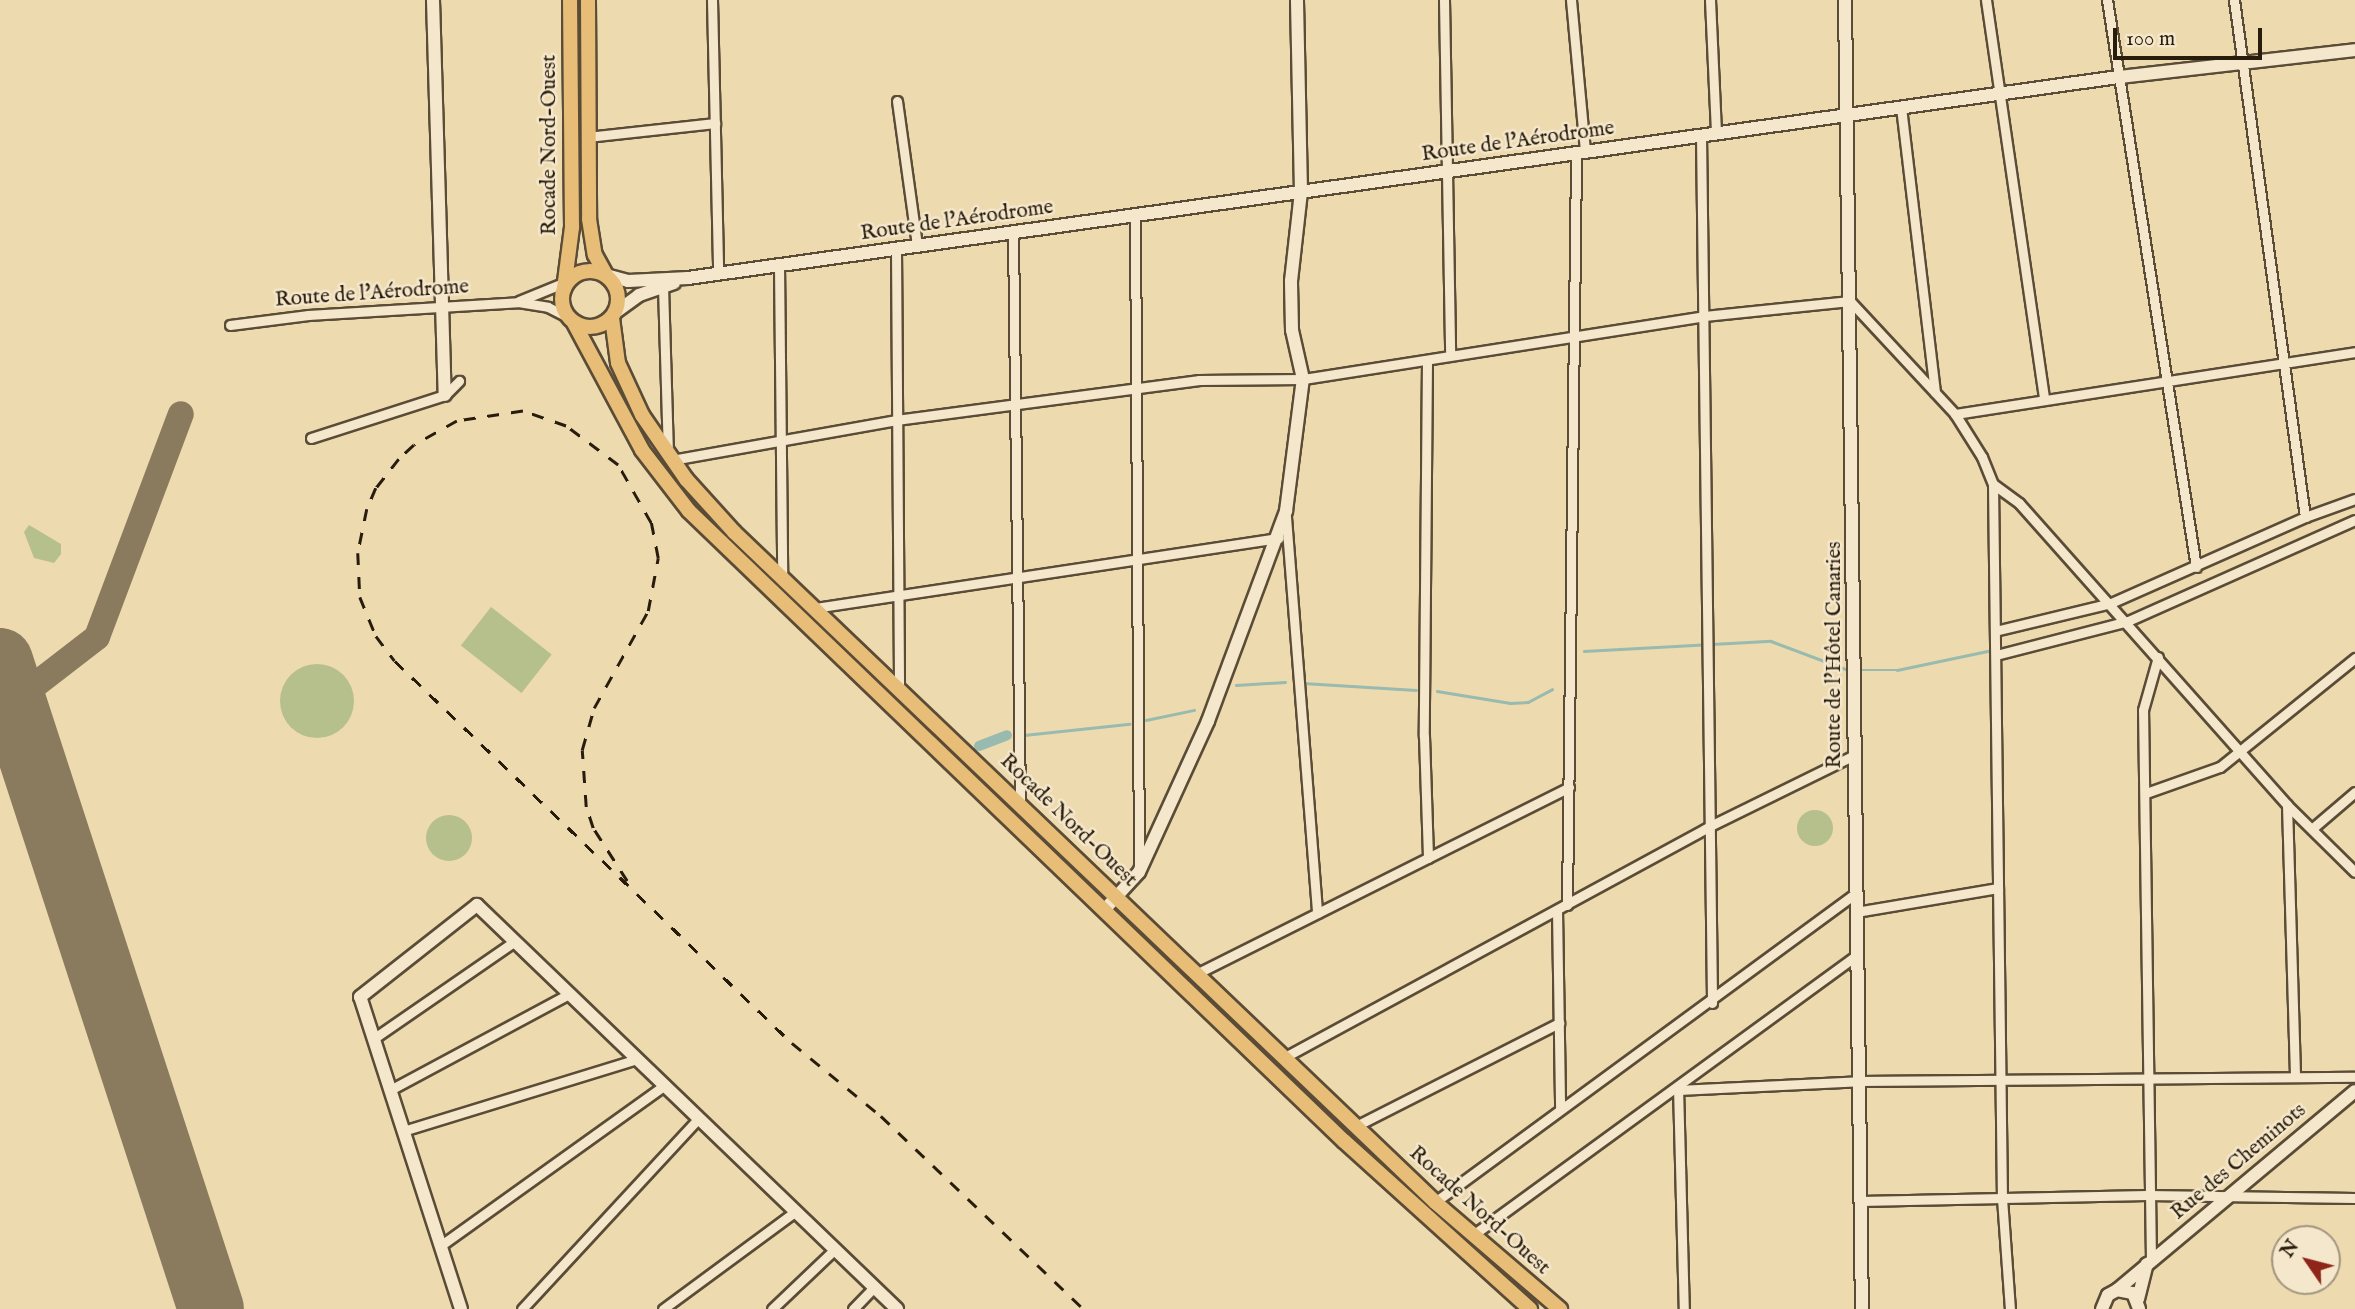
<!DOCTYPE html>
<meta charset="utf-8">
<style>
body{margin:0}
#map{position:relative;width:2355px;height:1309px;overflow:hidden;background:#eedaaf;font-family:"IM FELL English",serif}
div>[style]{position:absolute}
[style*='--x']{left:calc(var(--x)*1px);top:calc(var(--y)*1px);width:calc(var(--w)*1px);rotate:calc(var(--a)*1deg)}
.green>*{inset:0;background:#b6c08c;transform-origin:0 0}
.round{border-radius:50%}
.stream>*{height:2.5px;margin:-1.25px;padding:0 1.25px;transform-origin:1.25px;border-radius:1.25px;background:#99baae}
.canal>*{height:10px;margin:-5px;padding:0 5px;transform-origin:5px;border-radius:5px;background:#99baae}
.taxiway>*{height:26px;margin:-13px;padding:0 13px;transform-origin:13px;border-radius:13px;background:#8b7b5e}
.runway>*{height:66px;margin:-33px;padding:0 33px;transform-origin:33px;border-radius:33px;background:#8b7b5e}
.roads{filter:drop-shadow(2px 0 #5a4c36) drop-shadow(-2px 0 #5a4c36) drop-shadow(0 2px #5a4c36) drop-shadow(0 -2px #5a4c36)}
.street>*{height:9px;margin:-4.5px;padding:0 4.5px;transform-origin:4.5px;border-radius:4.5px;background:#f4e7cb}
.secondary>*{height:12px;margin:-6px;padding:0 6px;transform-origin:6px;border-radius:6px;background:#f4e7cb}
.primary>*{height:14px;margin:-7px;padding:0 7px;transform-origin:7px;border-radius:7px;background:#e7bd78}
.primary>.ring{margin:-7px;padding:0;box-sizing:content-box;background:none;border:14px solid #e7bd78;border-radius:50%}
.rail>*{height:2.5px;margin-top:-1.25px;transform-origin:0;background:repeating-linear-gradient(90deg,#281c0d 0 12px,transparent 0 24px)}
span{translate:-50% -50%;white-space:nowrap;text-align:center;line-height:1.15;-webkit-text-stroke:5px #f4e7cb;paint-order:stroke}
.street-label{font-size:21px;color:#281c0d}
.north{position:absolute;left:2271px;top:1225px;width:70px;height:70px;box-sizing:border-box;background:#f4e7cb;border:2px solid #a2967f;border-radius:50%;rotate:305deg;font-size:19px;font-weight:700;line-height:28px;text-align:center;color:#281c0d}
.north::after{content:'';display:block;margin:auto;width:24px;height:32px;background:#8f2418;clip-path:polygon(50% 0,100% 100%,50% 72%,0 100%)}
.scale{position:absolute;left:2113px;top:28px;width:149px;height:32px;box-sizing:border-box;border:4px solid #281c0d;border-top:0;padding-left:9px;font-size:21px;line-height:24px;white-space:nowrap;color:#281c0d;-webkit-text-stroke:5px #f4e7cb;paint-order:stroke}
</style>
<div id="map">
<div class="green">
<div style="clip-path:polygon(29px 525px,61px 544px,61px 554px,54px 563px,34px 558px,24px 532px)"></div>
<div style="left:491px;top:607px;width:77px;height:49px;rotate:38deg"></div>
<div class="round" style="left:280px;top:664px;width:74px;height:74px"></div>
<div class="round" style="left:1797px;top:810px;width:36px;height:36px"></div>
<div class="round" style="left:426px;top:815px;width:46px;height:46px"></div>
</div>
<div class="stream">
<div style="--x:2227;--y:572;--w:140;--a:-24"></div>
<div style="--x:1584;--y:651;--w:187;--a:-3.1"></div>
<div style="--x:1771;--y:641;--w:82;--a:20.6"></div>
<div style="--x:1858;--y:670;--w:39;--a:0"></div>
<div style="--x:1897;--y:670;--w:126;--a:-11.9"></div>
<div style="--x:1303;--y:683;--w:113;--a:3.5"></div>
<div style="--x:1236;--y:685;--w:49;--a:-3.5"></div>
<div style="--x:1437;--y:691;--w:74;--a:9.3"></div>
<div style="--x:1510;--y:703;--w:18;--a:-3"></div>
<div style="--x:1528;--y:702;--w:27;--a:-28"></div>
<div style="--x:1146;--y:720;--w:49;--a:-11.8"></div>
<div style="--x:1024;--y:735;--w:106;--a:-6"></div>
</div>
<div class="canal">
<div style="--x:979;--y:746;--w:30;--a:-21"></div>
</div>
<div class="taxiway">
<div style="--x:13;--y:702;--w:106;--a:-37.7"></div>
<div style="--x:97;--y:637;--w:238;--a:-69.4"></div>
</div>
<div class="runway">
<div style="--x:0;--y:661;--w:681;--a:71.96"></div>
</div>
<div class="roads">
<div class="street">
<div style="--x:712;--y:0;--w:274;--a:88.7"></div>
<div style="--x:1444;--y:0;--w:355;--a:89"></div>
<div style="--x:1571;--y:0;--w:153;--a:84.7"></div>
<div style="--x:1710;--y:0;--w:133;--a:87.4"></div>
<div style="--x:1986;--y:0;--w:402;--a:81.7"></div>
<div style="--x:2107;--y:0;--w:574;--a:81.08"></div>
<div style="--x:2234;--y:0;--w:522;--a:82.18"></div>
<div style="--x:897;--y:101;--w:146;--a:82.1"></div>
<div style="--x:1901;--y:107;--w:287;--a:83.2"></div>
<div style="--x:1701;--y:135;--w:868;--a:89.27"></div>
<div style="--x:587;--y:137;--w:129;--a:-6.2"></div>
<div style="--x:1135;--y:215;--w:652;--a:89.65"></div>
<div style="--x:1013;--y:232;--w:571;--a:89.3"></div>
<div style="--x:896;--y:249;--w:439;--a:89.6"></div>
<div style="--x:779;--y:265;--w:311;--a:89.4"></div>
<div style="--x:663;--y:286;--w:166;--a:88.3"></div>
<div style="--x:519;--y:301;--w:53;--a:-22.2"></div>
<div style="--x:230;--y:325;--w:79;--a:-7.3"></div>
<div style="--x:308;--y:315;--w:210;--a:-3.5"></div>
<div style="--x:518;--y:302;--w:30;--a:9"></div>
<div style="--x:548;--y:307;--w:22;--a:27"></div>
<div style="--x:1427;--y:361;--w:375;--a:90.5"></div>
<div style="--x:1424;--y:736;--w:122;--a:88.1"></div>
<div style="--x:1955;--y:414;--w:405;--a:-8.8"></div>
<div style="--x:311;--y:438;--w:141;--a:-17.8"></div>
<div style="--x:445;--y:395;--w:20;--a:-45"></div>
<div style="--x:672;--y:460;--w:228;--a:-10.1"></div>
<div style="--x:896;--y:420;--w:306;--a:-7.5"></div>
<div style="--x:1199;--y:380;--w:104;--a:-0.6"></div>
<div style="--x:1303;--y:379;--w:406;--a:-8.9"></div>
<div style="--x:1704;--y:316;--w:147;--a:-5.9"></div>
<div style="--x:1850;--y:301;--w:154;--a:47.1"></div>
<div style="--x:1955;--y:414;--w:51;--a:57.9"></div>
<div style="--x:1982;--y:457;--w:29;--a:68"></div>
<div style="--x:1993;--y:484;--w:714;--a:89.28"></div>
<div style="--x:2002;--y:1198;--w:111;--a:85.9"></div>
<div style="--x:1993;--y:484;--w:32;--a:36"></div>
<div style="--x:2019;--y:503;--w:404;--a:48.4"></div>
<div style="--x:2287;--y:805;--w:95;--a:44.6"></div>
<div style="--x:1286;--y:517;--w:397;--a:85.5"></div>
<div style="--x:815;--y:608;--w:469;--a:-8.6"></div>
<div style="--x:1995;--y:631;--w:119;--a:-13.6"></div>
<div style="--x:2111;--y:603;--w:212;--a:-23.9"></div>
<div style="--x:2305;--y:517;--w:53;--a:-19.8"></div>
<div style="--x:1996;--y:655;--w:136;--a:-14.4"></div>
<div style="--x:2128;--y:621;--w:248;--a:-24"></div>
<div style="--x:2146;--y:793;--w:78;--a:-19.4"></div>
<div style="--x:2220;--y:767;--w:174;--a:-38.9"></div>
<div style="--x:2287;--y:805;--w:271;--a:88.3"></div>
<div style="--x:2314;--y:827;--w:54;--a:-40.5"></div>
<div style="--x:1567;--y:905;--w:752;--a:-89.31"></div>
<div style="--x:1557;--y:910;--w:197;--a:89.1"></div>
<div style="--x:1856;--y:912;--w:144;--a:-9.6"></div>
<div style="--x:1198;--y:973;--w:415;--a:-26.6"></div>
<div style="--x:373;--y:1039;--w:173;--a:-34.6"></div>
<div style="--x:1285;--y:1057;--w:484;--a:-28.5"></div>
<div style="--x:1710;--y:826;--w:161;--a:-26.2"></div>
<div style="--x:1678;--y:1087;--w:222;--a:88.5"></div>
<div style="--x:390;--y:1090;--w:203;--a:-28.2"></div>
<div style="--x:1678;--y:1090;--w:181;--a:-2.8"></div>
<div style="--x:1859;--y:1081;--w:496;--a:-0.5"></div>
<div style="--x:1356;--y:1126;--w:228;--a:-26.9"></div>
<div style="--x:403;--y:1131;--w:245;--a:-17.1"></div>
<div style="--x:1860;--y:1201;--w:287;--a:-1.2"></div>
<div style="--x:2147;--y:1195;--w:208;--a:0.8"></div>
<div style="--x:1435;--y:1202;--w:522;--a:-36.28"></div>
<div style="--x:1473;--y:1235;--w:475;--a:-36.1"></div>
<div style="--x:440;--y:1246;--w:277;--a:-35.6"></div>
<div style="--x:2151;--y:1260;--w:550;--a:-90.83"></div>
<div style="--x:2143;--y:710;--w:55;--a:-74.2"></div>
<div style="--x:522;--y:1309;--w:260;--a:-47.2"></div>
<div style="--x:663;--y:1309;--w:165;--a:-36.4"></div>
<div style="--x:772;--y:1309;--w:87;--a:-43.6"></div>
<div style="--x:853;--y:1309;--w:30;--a:-46"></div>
</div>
<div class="secondary">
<div style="--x:433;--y:0;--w:395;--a:88.3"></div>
<div style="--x:1845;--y:0;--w:1309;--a:89.26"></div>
<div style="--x:606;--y:275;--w:23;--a:15"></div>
<div style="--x:628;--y:281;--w:60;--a:-2.9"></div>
<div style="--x:688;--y:278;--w:1445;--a:-8"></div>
<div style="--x:2119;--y:77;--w:238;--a:-6.5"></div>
<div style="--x:616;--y:312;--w:29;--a:-36"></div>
<div style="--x:639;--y:295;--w:37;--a:-19"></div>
<div style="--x:1105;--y:909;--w:50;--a:-47.4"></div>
<div style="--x:1139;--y:872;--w:166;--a:-65.4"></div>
<div style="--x:1208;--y:721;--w:224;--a:-69.6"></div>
<div style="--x:1286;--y:511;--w:133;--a:-82.7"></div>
<div style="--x:1303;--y:379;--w:50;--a:-102.7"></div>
<div style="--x:1292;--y:330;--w:49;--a:-91.2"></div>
<div style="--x:1291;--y:281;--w:90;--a:-83.6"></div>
<div style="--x:1301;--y:192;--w:192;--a:-91.2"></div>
<div style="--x:2117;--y:1290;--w:310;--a:-39.9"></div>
<div style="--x:2138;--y:1299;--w:36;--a:-76"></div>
<div style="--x:461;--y:1309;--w:328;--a:-107.9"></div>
<div style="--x:360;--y:997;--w:149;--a:-38.2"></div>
<div style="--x:477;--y:905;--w:583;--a:43.89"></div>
<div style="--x:2102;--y:1309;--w:15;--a:-67"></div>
<div style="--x:2108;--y:1295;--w:10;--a:-29"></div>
<div style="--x:2117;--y:1290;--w:16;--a:11"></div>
<div style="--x:2133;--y:1293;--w:17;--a:69"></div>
</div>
<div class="primary">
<div style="--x:588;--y:0;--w:219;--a:89.7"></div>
<div style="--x:589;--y:219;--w:36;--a:81"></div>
<div style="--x:595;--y:255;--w:23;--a:61"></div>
<div class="ring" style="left:562px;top:271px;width:42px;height:42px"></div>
<div style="--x:564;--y:289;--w:63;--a:-82.6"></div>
<div style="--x:572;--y:227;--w:227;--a:-90.5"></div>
<div style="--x:612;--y:318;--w:45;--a:82.4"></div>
<div style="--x:618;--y:363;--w:57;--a:65.2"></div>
<div style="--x:642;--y:415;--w:78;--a:55.5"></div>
<div style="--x:686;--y:479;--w:72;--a:47.8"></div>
<div style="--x:734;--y:532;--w:970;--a:43.7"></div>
<div style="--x:1435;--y:1202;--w:165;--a:40.6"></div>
<div style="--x:574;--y:323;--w:144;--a:61.8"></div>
<div style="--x:642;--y:450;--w:77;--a:52.4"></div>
<div style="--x:689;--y:511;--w:909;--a:43.89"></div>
<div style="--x:1344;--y:1141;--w:251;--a:42.1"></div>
</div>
</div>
<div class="rail">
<div style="--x:627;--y:881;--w:63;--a:-122.7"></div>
<div style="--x:593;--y:828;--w:22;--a:-108"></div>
<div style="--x:586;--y:807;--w:57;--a:-94"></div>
<div style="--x:582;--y:750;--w:44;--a:-74.1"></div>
<div style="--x:594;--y:708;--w:111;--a:-60.9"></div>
<div style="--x:648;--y:611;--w:54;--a:-79.3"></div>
<div style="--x:658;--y:558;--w:36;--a:-101"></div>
<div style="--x:651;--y:523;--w:67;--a:-119.6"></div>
<div style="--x:618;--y:465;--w:65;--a:-143.1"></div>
<div style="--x:566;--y:426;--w:46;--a:-160.8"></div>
<div style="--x:523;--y:411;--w:67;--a:171.4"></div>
<div style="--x:457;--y:421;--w:49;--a:150.8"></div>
<div style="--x:414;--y:445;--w:21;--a:137"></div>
<div style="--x:399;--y:459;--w:37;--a:128"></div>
<div style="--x:376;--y:488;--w:23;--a:113"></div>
<div style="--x:367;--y:509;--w:45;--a:101.6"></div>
<div style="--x:358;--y:553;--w:44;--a:87.4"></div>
<div style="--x:360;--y:597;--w:42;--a:67.7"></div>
<div style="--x:376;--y:636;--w:31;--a:53"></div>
<div style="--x:395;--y:661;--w:551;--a:43.9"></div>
<div style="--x:792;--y:1043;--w:115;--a:39.4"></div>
<div style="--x:881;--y:1116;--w:280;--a:43.6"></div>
</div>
<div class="street-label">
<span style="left:1518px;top:142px;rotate:-8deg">Route de l'Aérodrome</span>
<span style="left:550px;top:145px;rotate:-90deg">Rocade Nord-Ouest</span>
<span style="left:957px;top:221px;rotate:-8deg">Route de l'Aérodrome</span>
<span style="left:372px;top:294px;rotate:-4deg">Route de l'Aérodrome</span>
<span style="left:1835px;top:655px;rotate:-90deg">Route de l'Hôtel Canaries</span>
<span style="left:1068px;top:821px;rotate:44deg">Rocade Nord-Ouest</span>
<span style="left:2239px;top:1162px;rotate:-40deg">Rue des Cheminots</span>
<span style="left:1479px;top:1211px;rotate:42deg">Rocade Nord-Ouest</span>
</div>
<div class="north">N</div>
<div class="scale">100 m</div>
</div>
